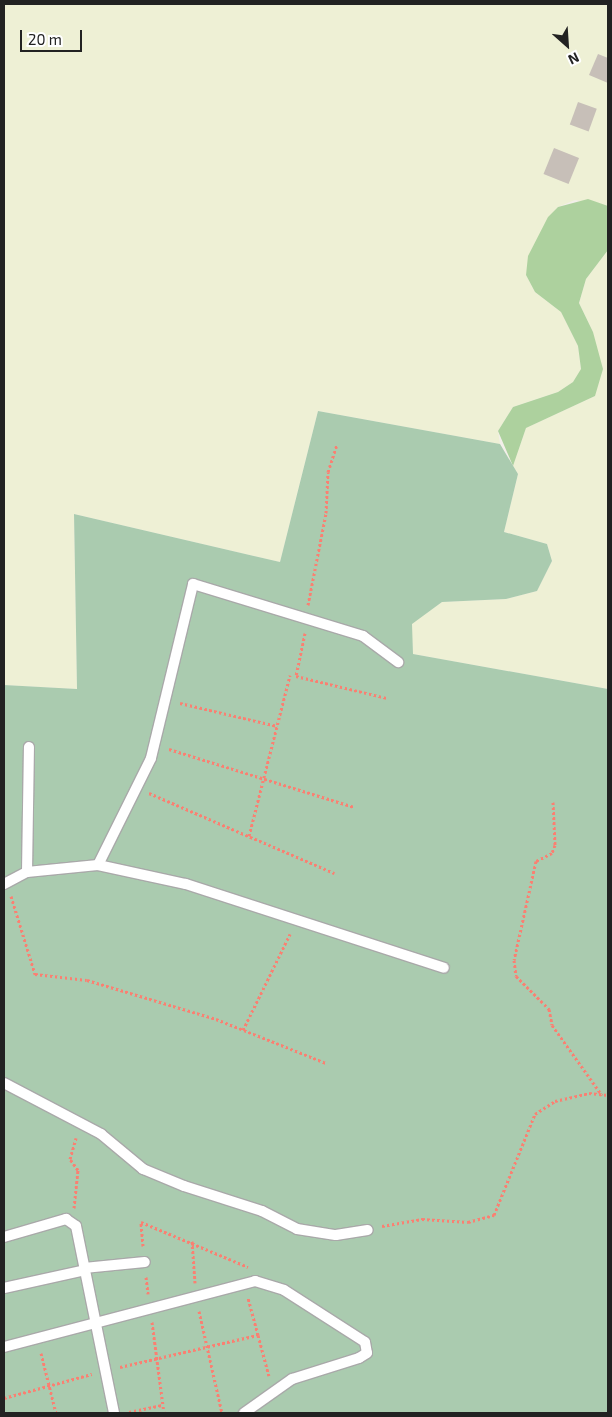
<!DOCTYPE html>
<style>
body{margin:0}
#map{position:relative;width:612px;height:1417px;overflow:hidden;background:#f2efe9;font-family:"Exo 2",sans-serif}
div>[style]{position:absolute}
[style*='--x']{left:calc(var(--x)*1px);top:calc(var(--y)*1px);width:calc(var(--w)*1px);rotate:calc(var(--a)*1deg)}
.farmland>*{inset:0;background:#eef0d5}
.forest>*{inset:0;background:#add19e}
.cemetery>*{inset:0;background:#aacbaf}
.building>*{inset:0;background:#c7bfb8;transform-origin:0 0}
.path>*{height:3px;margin-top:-1.5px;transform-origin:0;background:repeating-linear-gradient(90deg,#fa8072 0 2.5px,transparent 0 5px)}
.roads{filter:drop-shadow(1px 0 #a9a9a9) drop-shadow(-1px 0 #a9a9a9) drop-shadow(0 1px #a9a9a9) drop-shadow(0 -1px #a9a9a9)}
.lane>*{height:10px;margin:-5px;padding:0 5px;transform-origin:5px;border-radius:5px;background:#fff}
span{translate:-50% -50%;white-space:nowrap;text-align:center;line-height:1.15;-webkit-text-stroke:4.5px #fff;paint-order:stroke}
.frame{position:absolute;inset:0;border:5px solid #222;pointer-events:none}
.north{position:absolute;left:542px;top:20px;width:50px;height:50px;-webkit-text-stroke:4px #fff;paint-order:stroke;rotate:154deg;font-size:14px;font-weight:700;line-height:20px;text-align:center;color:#222}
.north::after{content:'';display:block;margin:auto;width:18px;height:22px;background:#222;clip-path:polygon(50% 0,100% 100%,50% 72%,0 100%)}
.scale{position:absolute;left:20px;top:30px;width:62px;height:22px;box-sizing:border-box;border:2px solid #222;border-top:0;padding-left:6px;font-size:15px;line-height:18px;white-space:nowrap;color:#222;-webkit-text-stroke:4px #fff;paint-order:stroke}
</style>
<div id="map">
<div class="farmland">
<div style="clip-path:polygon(4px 4px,608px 4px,608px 206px,575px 200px,558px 207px,532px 248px,526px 275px,535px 292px,561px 312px,578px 346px,581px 370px,573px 382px,558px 392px,513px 407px,498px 431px,500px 444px,318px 411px,280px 562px,74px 514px,77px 689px,4px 685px)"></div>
<div style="clip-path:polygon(608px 250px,608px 689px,413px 654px,411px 624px,442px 602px,506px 599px,537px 591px,552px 561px,547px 544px,504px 532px,518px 474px,513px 466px,526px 428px,595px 396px,593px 332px,579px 303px,586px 279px)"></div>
</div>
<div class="forest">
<div style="clip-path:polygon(588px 199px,608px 206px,608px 250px,586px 279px,579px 303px,593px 332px,603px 369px,595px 396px,526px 428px,513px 466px,498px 431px,513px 407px,558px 392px,573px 382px,581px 369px,578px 346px,561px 312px,535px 292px,526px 275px,528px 256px,548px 217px,558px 207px)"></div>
</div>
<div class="cemetery">
<div style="clip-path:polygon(318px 411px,500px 444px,518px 474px,504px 532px,547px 544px,552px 561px,537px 591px,506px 599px,442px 602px,412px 624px,413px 654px,608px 689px,608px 1413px,4px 1413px,4px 685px,77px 689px,74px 514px,280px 562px)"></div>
</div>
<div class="building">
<div style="clip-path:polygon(598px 54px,608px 58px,608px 83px,589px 75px)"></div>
<div style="left:578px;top:102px;width:20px;height:24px;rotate:20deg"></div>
<div style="left:554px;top:148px;width:27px;height:28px;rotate:22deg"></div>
</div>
<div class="path">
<div style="--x:308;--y:605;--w:94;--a:-78.9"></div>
<div style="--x:326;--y:513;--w:41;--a:-87.2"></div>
<div style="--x:328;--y:472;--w:28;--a:-72"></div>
<div style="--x:305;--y:633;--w:44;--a:101.8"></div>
<div style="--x:296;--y:676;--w:94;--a:13.6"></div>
<div style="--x:180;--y:703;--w:100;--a:13.3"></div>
<div style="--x:169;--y:749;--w:194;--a:17.4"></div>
<div style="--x:149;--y:793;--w:202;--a:23.4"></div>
<div style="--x:553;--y:802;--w:43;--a:87.3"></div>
<div style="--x:555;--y:845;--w:9;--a:111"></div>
<div style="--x:552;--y:853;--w:18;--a:153"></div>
<div style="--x:536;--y:861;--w:101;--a:102.5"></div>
<div style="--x:514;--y:960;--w:16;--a:83"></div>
<div style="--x:516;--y:976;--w:47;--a:45"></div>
<div style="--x:549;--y:1009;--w:16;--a:79"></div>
<div style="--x:552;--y:1025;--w:86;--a:54.5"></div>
<div style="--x:249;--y:836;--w:166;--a:-75.7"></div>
<div style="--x:11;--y:896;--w:82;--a:72.9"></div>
<div style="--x:35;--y:974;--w:52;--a:6.6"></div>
<div style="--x:87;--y:980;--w:135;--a:16.8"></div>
<div style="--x:216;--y:1019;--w:118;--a:21.8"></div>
<div style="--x:243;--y:1030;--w:107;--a:-63.9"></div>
<div style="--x:74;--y:1208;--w:38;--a:-84"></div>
<div style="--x:78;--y:1170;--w:14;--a:-126"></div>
<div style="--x:70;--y:1159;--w:22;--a:-74"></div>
<div style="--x:382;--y:1226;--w:41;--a:-9.9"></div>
<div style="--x:422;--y:1219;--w:46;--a:3.7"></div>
<div style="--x:468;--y:1222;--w:27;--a:-15"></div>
<div style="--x:494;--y:1215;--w:109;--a:-67.9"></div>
<div style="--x:535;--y:1114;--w:24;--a:-33"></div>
<div style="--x:555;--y:1101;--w:35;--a:-13"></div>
<div style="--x:589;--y:1093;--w:19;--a:6"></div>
<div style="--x:192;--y:1241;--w:42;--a:85.9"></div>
<div style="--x:143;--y:1246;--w:24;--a:-95"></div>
<div style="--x:141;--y:1222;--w:116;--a:22.8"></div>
<div style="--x:146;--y:1277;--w:17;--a:83"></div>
<div style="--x:199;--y:1311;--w:105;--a:77.3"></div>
<div style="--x:152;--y:1322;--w:92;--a:82.5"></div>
<div style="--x:258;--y:1335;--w:42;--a:75"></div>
<div style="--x:41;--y:1353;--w:62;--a:76"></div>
<div style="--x:120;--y:1367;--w:142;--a:-13.1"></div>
<div style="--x:258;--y:1335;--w:39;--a:-105"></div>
<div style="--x:4;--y:1398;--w:91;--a:-15.3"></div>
<div style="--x:129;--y:1412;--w:34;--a:-12"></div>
</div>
<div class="roads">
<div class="lane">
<div style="--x:98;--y:865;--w:119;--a:-63.6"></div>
<div style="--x:151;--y:758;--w:179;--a:-76.4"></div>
<div style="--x:193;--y:584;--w:178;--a:17"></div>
<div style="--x:363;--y:636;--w:44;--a:36.6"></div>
<div style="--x:27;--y:872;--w:71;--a:-5.6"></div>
<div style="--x:98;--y:865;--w:90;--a:12.2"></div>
<div style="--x:186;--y:884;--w:271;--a:18"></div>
<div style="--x:4;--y:884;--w:26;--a:-28"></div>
<div style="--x:27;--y:872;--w:125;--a:-89.1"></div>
<div style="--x:4;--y:1083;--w:110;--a:27.7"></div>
<div style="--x:101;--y:1134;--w:55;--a:39.8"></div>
<div style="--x:143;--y:1169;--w:44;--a:22.5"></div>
<div style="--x:184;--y:1186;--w:82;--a:17.8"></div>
<div style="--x:262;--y:1211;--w:39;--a:27"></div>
<div style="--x:297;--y:1229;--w:39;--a:9"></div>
<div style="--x:336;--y:1235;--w:32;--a:-9"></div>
<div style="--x:4;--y:1237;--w:65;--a:-16.2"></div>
<div style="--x:66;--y:1219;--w:12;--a:35"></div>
<div style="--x:76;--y:1226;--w:191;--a:78.5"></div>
<div style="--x:84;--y:1268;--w:61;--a:-5.6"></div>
<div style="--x:4;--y:1288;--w:83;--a:-12.5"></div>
<div style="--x:4;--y:1347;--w:260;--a:-14.7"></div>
<div style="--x:255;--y:1281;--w:30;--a:17"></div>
<div style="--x:284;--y:1290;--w:96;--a:32.7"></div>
<div style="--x:365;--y:1342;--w:11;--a:80"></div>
<div style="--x:367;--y:1353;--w:9;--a:148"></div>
<div style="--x:359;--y:1358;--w:70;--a:162.6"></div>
<div style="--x:292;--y:1379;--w:59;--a:144.7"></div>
</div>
</div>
<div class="frame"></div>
<div class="north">N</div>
<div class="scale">20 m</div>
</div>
